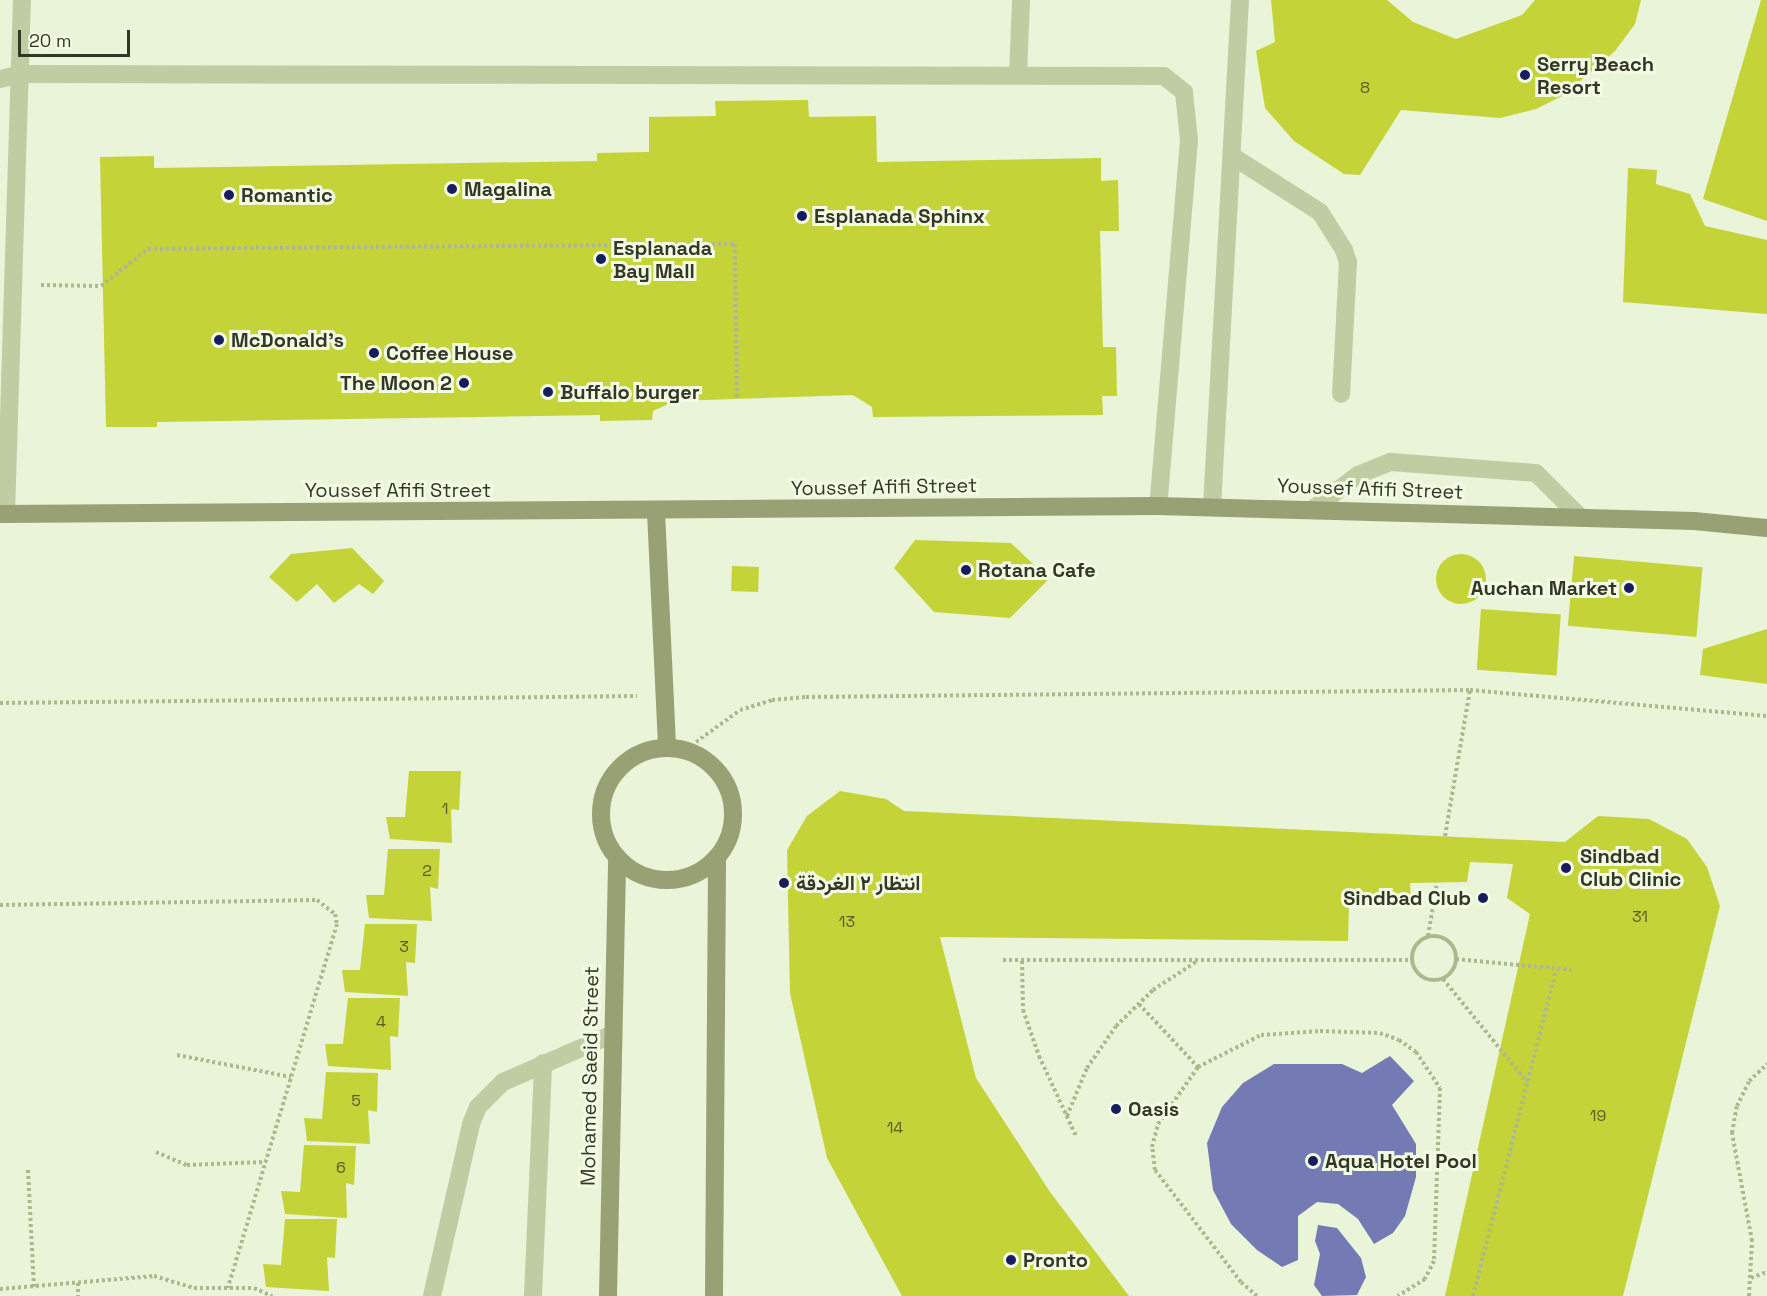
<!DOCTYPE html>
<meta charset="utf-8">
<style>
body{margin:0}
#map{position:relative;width:1767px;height:1296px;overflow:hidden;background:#e9f4d8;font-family:"Space Grotesk",Vazirmatn,sans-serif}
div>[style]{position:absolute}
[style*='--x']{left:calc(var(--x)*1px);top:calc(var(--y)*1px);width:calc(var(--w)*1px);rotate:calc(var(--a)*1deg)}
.water>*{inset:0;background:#747ab4}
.building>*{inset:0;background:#c4d337;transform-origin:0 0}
.round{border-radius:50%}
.path>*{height:4px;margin-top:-2px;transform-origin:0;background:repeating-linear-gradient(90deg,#acb98d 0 3px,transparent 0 6px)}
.path>.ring{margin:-2px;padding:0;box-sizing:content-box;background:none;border:4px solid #acb98d;border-radius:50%}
.lane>*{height:18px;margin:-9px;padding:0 9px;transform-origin:9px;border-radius:9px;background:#c0cda2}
.secondary>*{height:18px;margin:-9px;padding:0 9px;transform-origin:9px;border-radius:9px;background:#97a174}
.secondary>.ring{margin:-9px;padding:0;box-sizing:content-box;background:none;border:18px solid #97a174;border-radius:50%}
.dots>*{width:16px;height:16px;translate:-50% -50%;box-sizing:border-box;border:3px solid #f2fbe4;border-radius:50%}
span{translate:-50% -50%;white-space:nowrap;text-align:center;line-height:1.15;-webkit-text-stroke:6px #f2fbe4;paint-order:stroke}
.number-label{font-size:16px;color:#585e2a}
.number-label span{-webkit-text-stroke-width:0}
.poi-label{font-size:20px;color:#343725;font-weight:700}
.left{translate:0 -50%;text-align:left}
.right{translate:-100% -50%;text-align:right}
.street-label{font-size:20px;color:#343725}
.scale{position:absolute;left:18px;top:30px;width:112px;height:27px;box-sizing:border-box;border:3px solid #343725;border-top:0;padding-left:8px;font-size:18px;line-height:21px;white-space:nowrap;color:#343725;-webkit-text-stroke:4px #f2fbe4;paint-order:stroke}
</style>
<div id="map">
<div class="water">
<div style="clip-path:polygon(1390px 1056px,1414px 1081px,1392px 1105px,1416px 1144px,1416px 1177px,1405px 1216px,1393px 1233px,1374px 1244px,1358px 1219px,1338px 1204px,1317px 1202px,1298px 1216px,1298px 1260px,1282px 1267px,1257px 1250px,1231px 1224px,1213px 1190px,1207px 1143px,1222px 1107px,1243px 1083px,1274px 1064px,1342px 1064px,1362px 1073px)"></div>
<div style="clip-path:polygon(1318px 1225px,1337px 1228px,1361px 1258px,1366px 1277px,1357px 1295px,1322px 1296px,1314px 1285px,1320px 1254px,1315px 1241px)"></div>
</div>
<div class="building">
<div style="clip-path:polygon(1271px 0,1387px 0,1413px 22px,1456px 39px,1522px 15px,1535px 0,1641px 0,1635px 24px,1615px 51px,1564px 95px,1536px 109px,1500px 118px,1401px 110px,1360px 175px,1344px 174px,1294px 141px,1265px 108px,1256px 51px,1275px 42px)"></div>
<div style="clip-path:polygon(1761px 0,1767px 0,1767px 221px,1703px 199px)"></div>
<div style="clip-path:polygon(808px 100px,809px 117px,876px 116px,877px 162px,1101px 158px,1101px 181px,1118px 180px,1119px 231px,1100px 231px,1103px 347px,1116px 347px,1117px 396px,1102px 396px,1103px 415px,873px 417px,872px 407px,853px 395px,675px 401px,653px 411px,652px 420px,600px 421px,600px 415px,157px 422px,157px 427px,106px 427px,100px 157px,154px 156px,154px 168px,597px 161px,597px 153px,649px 152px,649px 117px,716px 116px,715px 101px)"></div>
<div style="clip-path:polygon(1628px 168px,1657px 170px,1656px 184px,1690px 194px,1705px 226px,1767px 240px,1767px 314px,1623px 302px)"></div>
<div style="clip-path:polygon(915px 540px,1011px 543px,1049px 579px,1010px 618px,934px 612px,894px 568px)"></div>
<div style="clip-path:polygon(352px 548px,384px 581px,373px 594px,359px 584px,334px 603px,317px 584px,297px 602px,269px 577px,291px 554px)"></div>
<div class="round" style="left:1436px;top:554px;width:50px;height:50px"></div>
<div style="left:1574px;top:556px;width:129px;height:70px;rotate:5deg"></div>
<div style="left:732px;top:566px;width:27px;height:25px;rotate:2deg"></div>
<div style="left:1481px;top:609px;width:80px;height:61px;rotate:4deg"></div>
<div style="clip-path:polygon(1767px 629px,1767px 684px,1700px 675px,1703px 649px)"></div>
<div style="clip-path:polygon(409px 771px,461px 771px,459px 810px,451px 809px,452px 843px,390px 839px,386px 817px,405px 817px)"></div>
<div style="clip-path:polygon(840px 791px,886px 799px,904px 811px,1565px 842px,1598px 816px,1649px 819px,1687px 839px,1707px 867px,1720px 906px,1623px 1296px,1445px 1296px,1530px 914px,1507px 898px,1513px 864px,1470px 862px,1467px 882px,1410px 883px,1411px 904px,1349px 905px,1348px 941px,940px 937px,976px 1078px,1050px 1192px,1129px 1296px,902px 1296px,827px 1158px,790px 993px,787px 850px,807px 816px)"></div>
<div style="clip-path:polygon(388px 849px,440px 849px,438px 889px,430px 887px,432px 921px,369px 918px,366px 895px,384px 895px)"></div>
<div style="clip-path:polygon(365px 924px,417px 924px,415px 963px,406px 962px,408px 996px,345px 992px,342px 970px,360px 970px)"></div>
<div style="clip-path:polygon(348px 998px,400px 998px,398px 1037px,390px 1036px,391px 1070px,328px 1066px,325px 1044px,343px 1044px)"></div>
<div style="clip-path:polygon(326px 1072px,378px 1073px,377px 1112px,368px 1110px,370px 1144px,307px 1141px,304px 1118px,322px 1119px)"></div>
<div style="clip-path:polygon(304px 1145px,356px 1146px,354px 1185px,346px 1183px,347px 1218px,285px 1214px,281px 1191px,300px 1192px)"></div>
<div style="clip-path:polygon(285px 1219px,337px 1219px,335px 1258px,327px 1257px,329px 1291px,266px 1287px,263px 1264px,281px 1265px)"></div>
</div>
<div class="path">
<div style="--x:41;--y:285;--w:60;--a:1"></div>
<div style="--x:101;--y:286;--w:60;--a:-38.2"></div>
<div style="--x:148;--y:249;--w:587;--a:-0.49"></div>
<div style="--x:735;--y:244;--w:154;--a:89.3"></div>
<div style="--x:0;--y:703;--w:637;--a:-0.63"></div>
<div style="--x:696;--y:742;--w:54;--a:-36"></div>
<div style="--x:740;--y:710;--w:34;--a:-17"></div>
<div style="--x:772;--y:700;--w:34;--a:-5"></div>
<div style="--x:806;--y:697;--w:664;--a:-0.6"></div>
<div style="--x:1470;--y:690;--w:298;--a:5"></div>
<div style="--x:1445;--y:836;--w:148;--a:-80.3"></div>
<div style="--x:0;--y:905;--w:317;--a:-0.9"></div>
<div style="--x:317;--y:900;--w:23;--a:38"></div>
<div style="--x:335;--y:914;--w:10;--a:79"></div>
<div style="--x:337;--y:924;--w:380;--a:106.7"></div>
<div class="ring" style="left:1412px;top:936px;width:40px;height:40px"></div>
<div style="--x:1428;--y:936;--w:54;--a:-80.4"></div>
<div style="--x:1456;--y:959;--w:116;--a:5.5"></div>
<div style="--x:1003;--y:960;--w:408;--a:0"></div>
<div style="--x:1022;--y:961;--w:49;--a:88.8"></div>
<div style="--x:1023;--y:1010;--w:49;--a:70.8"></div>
<div style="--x:1039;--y:1056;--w:88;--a:65.2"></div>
<div style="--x:1443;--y:979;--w:133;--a:50.8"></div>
<div style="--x:1139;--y:1004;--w:86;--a:46.9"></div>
<div style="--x:177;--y:1055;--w:116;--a:10.9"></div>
<div style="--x:1067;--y:1116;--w:52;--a:-67.4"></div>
<div style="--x:1087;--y:1068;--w:51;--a:-55.4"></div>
<div style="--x:1116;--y:1026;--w:52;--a:-44.2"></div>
<div style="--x:1153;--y:990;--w:51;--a:-33.1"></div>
<div style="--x:156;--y:1152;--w:34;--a:23"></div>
<div style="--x:187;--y:1165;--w:78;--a:-2.2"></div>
<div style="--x:28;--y:1170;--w:117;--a:87.1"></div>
<div style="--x:1751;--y:1278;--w:17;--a:-21"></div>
<div style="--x:78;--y:1283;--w:13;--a:90"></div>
<div style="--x:0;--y:1289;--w:155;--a:-4.8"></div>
<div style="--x:154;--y:1276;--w:42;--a:16.7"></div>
<div style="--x:194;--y:1288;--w:60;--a:0"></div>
<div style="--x:254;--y:1288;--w:20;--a:24"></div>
<div style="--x:1257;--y:1296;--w:21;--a:-139"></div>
<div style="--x:1241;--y:1282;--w:141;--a:-127.5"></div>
<div style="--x:1155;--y:1170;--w:23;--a:-97"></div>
<div style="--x:1152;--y:1147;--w:24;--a:-75"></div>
<div style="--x:1158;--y:1124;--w:70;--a:-54.9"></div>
<div style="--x:1198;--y:1067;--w:71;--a:-26.9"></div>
<div style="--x:1261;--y:1035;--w:59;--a:-3.9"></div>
<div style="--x:1320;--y:1031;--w:60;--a:1.9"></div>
<div style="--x:1380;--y:1033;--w:20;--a:20"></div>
<div style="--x:1399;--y:1040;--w:21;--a:35"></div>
<div style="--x:1416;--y:1052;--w:43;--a:56.3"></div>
<div style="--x:1440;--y:1088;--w:173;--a:92"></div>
<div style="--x:1434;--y:1261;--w:20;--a:117"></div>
<div style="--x:1425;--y:1279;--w:32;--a:148"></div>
<div style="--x:1473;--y:1296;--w:336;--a:-75.7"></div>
<div style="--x:1749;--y:1296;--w:55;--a:-86.9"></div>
<div style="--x:1752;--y:1241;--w:110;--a:-100.5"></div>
<div style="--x:1732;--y:1133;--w:27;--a:-80"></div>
<div style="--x:1737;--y:1106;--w:28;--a:-64"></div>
<div style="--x:1749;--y:1081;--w:25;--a:-43"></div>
</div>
<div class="lane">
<div style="--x:1018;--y:73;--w:73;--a:-87.6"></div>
<div style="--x:0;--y:79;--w:22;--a:-13"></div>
<div style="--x:21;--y:74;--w:1143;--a:0.1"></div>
<div style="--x:1164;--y:76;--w:26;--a:39"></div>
<div style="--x:1184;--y:92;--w:48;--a:84.1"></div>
<div style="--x:1189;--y:140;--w:367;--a:94.8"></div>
<div style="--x:1232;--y:156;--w:104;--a:32.5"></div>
<div style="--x:1320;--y:212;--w:45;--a:57.7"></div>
<div style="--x:1344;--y:250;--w:13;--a:72"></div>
<div style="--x:1348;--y:262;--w:132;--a:93"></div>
<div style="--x:1212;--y:507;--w:508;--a:-86.84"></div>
<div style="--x:1312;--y:510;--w:58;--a:-37.3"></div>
<div style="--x:1358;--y:475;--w:35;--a:-22"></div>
<div style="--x:1391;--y:462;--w:145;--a:4.3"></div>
<div style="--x:1536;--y:473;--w:64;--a:45"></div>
<div style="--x:6;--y:514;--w:514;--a:-88.22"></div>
<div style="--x:432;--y:1296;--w:176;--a:-77.2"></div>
<div style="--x:471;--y:1124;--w:18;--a:-68"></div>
<div style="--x:478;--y:1107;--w:35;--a:-45"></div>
<div style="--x:503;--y:1082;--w:120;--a:-23.6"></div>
<div style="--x:533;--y:1296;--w:233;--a:-87.5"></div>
</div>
<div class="secondary">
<div style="--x:656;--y:512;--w:236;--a:87.3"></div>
<div style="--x:0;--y:514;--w:1158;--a:-0.4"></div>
<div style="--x:1158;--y:506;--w:536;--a:1.6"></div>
<div style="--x:1694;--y:521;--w:73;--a:5.5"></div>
<div class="ring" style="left:601px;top:748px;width:114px;height:114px"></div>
<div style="--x:608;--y:1296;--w:439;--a:-88.8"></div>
<div style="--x:714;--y:1296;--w:439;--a:-89.6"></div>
</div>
<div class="dots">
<div style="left:1525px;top:75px;background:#171d5c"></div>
<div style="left:452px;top:189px;background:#171d5c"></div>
<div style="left:229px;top:195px;background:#171d5c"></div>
<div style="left:802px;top:216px;background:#171d5c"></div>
<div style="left:601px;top:259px;background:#171d5c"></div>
<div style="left:219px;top:340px;background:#171d5c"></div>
<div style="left:374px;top:353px;background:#171d5c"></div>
<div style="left:464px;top:383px;background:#171d5c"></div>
<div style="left:548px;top:392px;background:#171d5c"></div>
<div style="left:966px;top:570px;background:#171d5c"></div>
<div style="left:1629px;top:588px;background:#171d5c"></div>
<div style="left:1566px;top:868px;background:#171d5c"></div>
<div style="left:784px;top:883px;background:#171d5c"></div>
<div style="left:1483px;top:898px;background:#171d5c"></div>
<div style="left:1116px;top:1109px;background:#171d5c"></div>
<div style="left:1313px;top:1161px;background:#171d5c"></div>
<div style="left:1011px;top:1260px;background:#171d5c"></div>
</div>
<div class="number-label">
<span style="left:1365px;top:88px">8</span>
<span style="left:445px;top:809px">1</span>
<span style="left:427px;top:871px">2</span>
<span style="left:1640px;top:917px">31</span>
<span style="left:847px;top:922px">13</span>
<span style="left:404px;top:947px">3</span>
<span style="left:381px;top:1022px">4</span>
<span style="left:356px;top:1101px">5</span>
<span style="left:1598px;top:1116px">19</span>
<span style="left:895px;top:1128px">14</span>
<span style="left:341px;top:1168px">6</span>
</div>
<div class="poi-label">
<span class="left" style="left:1537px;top:76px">Serry Beach<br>Resort</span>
<span class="left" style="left:464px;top:189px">Magalina</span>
<span class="left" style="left:241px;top:195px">Romantic</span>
<span class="left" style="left:814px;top:216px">Esplanada Sphinx</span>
<span class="left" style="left:613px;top:260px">Esplanada<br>Bay Mall</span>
<span class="left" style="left:231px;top:340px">McDonald's</span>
<span class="left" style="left:386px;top:353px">Coffee House</span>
<span class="right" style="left:452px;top:383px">The Moon 2</span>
<span class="left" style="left:560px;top:392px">Buffalo burger</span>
<span class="left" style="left:978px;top:570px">Rotana Cafe</span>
<span class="right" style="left:1617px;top:588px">Auchan Market</span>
<span class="left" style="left:1580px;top:868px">Sindbad<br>Club Clinic</span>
<span class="left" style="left:796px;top:883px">انتظار ٢ الغردقة</span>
<span class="right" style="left:1471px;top:898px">Sindbad Club</span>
<span class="left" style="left:1128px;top:1109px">Oasis</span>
<span class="left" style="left:1325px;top:1161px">Aqua Hotel Pool</span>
<span class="left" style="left:1023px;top:1260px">Pronto</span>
</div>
<div class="street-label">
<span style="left:884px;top:487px;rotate:-1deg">Youssef Afifi Street</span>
<span style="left:1370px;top:489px;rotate:2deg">Youssef Afifi Street</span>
<span style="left:398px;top:490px">Youssef Afifi Street</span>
<span style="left:590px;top:1076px;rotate:-89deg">Mohamed Saeid Street</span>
</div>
<div class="scale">20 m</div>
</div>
